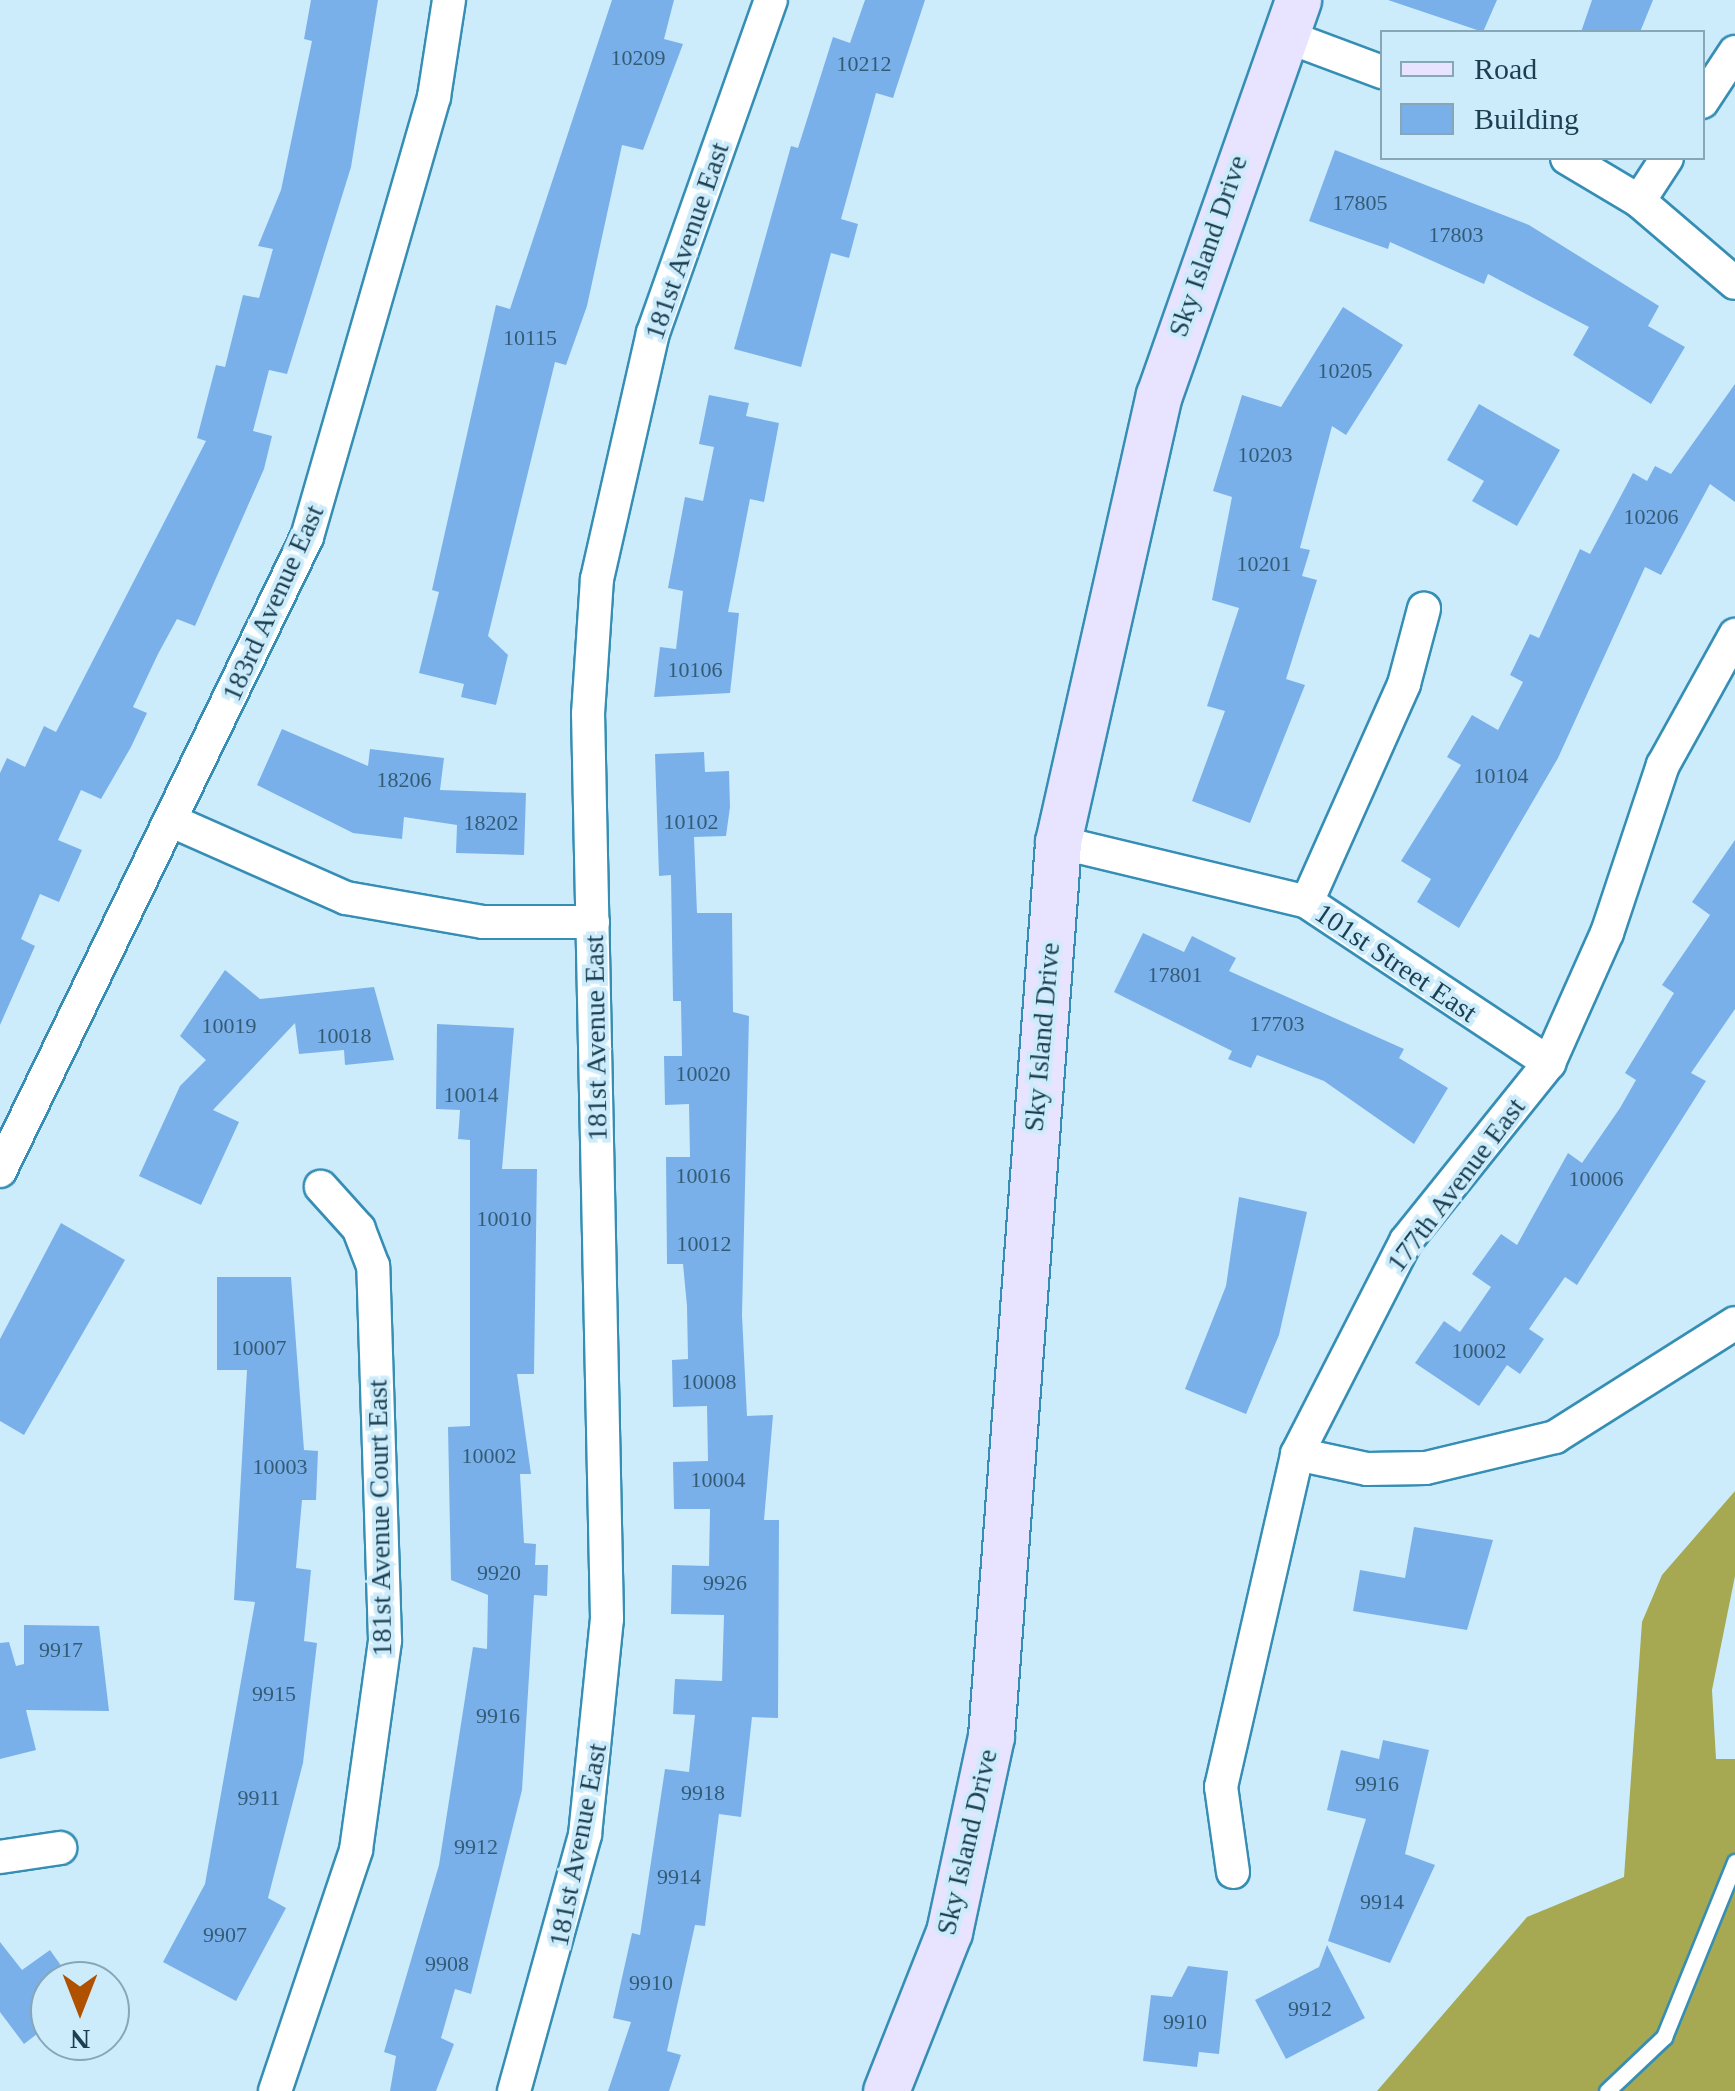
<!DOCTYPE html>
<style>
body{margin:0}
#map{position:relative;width:1735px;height:2091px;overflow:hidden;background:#ccecfc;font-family:"Times New Roman",serif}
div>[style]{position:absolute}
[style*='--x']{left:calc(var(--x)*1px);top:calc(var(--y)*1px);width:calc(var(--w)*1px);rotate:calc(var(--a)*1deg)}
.forest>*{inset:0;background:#a6a951}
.building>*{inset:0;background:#7ab0e9}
.roads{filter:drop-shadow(2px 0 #368eb4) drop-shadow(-2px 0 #368eb4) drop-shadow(0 2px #368eb4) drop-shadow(0 -2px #368eb4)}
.lane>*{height:15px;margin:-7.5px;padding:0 7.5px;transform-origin:7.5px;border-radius:7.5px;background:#fff}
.street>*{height:32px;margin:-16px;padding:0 16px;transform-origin:16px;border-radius:16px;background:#fff}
.secondary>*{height:45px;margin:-22.5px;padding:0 22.5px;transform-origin:22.5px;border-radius:22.5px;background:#e8e3ff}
span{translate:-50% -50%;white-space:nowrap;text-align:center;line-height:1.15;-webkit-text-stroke:8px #ccecfc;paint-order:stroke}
.number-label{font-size:22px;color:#335b76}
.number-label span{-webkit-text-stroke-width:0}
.street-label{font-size:28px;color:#1b3f50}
.legend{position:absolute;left:1380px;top:30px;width:325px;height:130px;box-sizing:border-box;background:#ccecfc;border:2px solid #85a7b7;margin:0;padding:12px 18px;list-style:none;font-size:30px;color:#1b3f50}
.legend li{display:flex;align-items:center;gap:20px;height:50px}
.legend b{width:50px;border:2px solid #85a7b7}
.north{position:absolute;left:30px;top:1961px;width:100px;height:100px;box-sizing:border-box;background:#ccecfc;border:2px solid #85a7b7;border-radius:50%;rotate:180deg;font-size:28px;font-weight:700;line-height:40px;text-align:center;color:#1b3f50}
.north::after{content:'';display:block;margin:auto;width:35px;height:45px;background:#b05100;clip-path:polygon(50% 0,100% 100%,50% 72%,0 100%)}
</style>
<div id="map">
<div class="forest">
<div style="clip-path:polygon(1735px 1491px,1735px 1576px,1712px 1690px,1716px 1759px,1735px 1759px,1735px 2091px,1377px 2091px,1527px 1917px,1624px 1877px,1642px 1622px,1662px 1575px)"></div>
</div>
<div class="building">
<div style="clip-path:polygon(311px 0,378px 0,351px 167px,287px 374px,269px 370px,253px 431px,272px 436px,264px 469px,195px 626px,177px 619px,158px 654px,133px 707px,147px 713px,131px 747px,101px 799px,81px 790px,58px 840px,82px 850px,59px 902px,40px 894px,21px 939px,35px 946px,0 1025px,0 773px,7px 758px,25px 767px,44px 726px,56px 732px,206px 441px,197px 438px,216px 365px,225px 367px,243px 295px,259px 298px,273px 249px,258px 246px,281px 190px,312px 41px,304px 39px)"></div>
<div style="clip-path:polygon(612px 0,674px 0,664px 39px,683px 44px,643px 150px,622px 145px,587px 306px,566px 365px,555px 362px,488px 636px,508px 655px,496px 705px,461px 697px,464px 684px,419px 673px,439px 592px,432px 590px,496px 305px,510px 309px)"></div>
<div style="clip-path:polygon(865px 0,925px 0,893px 98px,876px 93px,841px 219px,858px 224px,849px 258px,831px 253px,801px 367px,734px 349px,791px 146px,798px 148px,833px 37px,850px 43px)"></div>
<div style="clip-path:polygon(1388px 0,1497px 0,1483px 32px)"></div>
<div style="clip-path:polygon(1592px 0,1653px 0,1640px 32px,1581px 32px)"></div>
<div style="clip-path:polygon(1335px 150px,1529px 225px,1659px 306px,1648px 326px,1685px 347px,1651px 404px,1573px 355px,1589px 327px,1488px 274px,1484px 284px,1390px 242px,1388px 249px,1309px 221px)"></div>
<div style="clip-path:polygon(1343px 307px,1403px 345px,1346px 435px,1332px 426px,1300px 548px,1310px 550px,1302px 576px,1317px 580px,1286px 679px,1305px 685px,1250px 823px,1192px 801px,1225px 711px,1207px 706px,1239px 608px,1212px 600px,1232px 497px,1213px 491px,1242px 395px,1281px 407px)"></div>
<div style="clip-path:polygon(1735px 384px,1735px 502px,1710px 484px,1661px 575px,1645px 567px,1558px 758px,1459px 928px,1417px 902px,1431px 879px,1401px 861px,1461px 765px,1447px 757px,1472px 715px,1498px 730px,1523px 682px,1510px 675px,1530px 634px,1539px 638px,1580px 549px,1590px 554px,1633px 473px,1647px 481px,1655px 466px,1671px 474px)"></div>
<div style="clip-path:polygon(709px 395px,749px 403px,746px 416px,779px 423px,764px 502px,750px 499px,728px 612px,739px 613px,730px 693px,654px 697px,660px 647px,676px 649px,683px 591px,668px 588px,685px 497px,703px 501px,714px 447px,699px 444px)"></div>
<div style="clip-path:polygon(1479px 404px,1560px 450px,1517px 526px,1472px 501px,1484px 481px,1447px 460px)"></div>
<div style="clip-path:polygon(282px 729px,368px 766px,370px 749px,444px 758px,440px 790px,526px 793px,524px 855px,456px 853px,457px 825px,404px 817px,402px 839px,353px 833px,257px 785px)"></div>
<div style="clip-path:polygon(704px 752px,705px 772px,729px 771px,730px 807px,726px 836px,694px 837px,697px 913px,732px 913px,733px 1012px,749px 1016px,742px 1315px,747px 1416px,773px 1415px,764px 1520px,779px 1520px,778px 1718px,752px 1717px,741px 1817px,719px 1814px,705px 1926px,695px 1925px,667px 2051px,681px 2055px,669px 2091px,608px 2091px,631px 2022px,613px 2018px,632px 1933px,640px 1935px,665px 1769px,689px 1772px,695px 1715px,673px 1714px,675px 1679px,722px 1681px,724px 1615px,671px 1614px,672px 1565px,709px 1566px,710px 1509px,674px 1509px,673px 1462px,708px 1461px,707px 1406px,673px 1407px,672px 1360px,688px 1359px,687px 1306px,683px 1264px,667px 1264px,666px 1157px,690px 1157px,689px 1104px,665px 1105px,664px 1056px,682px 1056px,681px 1001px,673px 1001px,671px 875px,659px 876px,655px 754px)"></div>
<div style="clip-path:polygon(1735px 840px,1735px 1009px,1691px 1073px,1706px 1081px,1577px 1285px,1565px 1277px,1529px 1329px,1544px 1339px,1520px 1374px,1507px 1365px,1479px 1406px,1415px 1363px,1444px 1321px,1460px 1332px,1491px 1287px,1472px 1274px,1501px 1234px,1517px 1245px,1568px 1153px,1582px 1163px,1620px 1108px,1636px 1080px,1625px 1073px,1674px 993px,1662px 985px,1710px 915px,1692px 902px)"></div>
<div style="clip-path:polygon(1143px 933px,1184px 952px,1192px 936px,1236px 958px,1229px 971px,1404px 1049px,1399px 1058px,1448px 1088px,1414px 1144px,1324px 1081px,1257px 1055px,1251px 1068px,1228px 1059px,1232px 1051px,1114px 992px)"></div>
<div style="clip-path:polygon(225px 970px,260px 999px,374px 987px,394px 1060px,345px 1065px,344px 1050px,299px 1054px,295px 1023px,213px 1110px,239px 1122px,201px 1205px,139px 1176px,180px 1086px,206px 1060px,180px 1036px)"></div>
<div style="clip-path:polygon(437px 1024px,514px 1028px,502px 1169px,537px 1169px,534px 1374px,517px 1374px,531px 1474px,520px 1474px,524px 1543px,536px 1544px,535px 1565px,548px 1565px,547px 1596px,534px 1595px,522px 1790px,471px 1994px,455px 1989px,441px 2038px,454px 2044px,436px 2091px,390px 2091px,396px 2056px,384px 2052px,439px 1865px,473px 1647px,487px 1649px,488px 1595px,451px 1580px,448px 1427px,470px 1426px,470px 1140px,458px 1139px,460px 1110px,436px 1109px)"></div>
<div style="clip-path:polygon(1239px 1197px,1307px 1212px,1279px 1335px,1246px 1414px,1185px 1389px,1226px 1286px)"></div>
<div style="clip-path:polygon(61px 1223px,125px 1260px,24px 1435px,0 1421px,0 1339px)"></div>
<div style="clip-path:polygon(217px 1277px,291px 1277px,304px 1450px,318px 1451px,316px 1500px,302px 1500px,296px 1568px,311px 1570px,304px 1641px,317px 1643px,303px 1763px,268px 1898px,286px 1908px,236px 2001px,163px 1962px,205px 1884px,255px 1602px,234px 1600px,247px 1370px,217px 1370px)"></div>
<div style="clip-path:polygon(1414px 1527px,1493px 1540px,1467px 1630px,1353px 1611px,1360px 1570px,1405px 1578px)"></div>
<div style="clip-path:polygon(24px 1625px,99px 1626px,109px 1711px,26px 1710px,36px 1750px,0 1759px,0 1643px,9px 1642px,16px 1666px,24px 1664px)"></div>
<div style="clip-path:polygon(1383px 1740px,1429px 1750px,1405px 1854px,1435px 1865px,1390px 1963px,1328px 1941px,1366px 1819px,1327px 1810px,1341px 1750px,1379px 1759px)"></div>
<div style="clip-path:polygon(0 1942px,22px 1970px,50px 1950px,72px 1981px,50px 1981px,50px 2024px,24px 2044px,0 2012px)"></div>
<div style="clip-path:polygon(1327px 1945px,1365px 2018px,1286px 2059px,1255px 2000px,1319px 1967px)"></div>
<div style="clip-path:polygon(1188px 1966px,1228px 1971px,1219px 2054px,1199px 2052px,1197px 2067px,1143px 2061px,1151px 1995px,1172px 1997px)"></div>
</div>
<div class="roads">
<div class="lane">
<div style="--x:1607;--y:2091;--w:79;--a:-43.5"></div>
<div style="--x:1664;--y:2037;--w:189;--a:-67.9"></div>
</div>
<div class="street">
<div style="--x:1283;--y:35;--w:106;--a:20.5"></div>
<div style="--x:1702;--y:102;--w:60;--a:-56.6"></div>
<div style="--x:1567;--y:158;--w:84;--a:30.8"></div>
<div style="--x:1639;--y:201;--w:126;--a:40.5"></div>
<div style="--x:1639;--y:201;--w:51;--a:-56.9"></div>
<div style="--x:172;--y:821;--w:190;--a:23.9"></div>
<div style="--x:346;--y:898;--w:139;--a:9.9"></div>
<div style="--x:483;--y:922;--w:110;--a:0"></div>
<div style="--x:1058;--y:842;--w:256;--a:13.5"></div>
<div style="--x:1307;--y:902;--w:291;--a:33.6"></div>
<div style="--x:1307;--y:902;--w:239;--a:-66"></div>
<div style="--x:1404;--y:684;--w:78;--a:-75.1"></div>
<div style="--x:0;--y:1171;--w:704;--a:-64.16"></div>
<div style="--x:307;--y:537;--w:458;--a:-73.9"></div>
<div style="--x:434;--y:97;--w:98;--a:-81.2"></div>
<div style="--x:1297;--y:1454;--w:72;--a:12.1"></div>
<div style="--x:1367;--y:1469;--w:59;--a:-1"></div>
<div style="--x:1426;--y:1468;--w:133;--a:-13.5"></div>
<div style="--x:1555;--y:1437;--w:213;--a:-32.3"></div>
<div style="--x:0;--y:1857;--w:61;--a:-8.5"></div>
<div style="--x:1233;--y:1872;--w:86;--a:-98"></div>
<div style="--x:1221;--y:1787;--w:342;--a:-77.1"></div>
<div style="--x:1297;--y:1454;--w:239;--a:-62.9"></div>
<div style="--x:1406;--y:1241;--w:228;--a:-51.2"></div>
<div style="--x:1549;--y:1063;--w:142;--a:-66"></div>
<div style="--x:1607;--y:933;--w:177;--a:-71.6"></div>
<div style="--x:1663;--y:765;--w:149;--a:-61"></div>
<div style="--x:275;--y:2091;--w:254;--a:-71.4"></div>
<div style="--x:356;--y:1850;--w:212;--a:-82.1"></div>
<div style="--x:385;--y:1640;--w:374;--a:-91.8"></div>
<div style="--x:373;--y:1266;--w:40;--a:-111"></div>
<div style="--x:359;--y:1229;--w:57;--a:-132.1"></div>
<div style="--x:514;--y:2091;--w:266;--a:-74.5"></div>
<div style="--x:585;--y:1835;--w:217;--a:-84.2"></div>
<div style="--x:607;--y:1619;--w:905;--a:-91.2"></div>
<div style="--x:588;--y:714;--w:135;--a:-86.2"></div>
<div style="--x:597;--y:579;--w:252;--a:-77.2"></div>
<div style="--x:653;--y:333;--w:353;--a:-70.5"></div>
</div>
<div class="secondary">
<div style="--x:886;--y:2091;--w:171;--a:-68.4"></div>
<div style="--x:949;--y:1932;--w:200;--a:-77.9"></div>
<div style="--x:991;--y:1736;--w:897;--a:-85.71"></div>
<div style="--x:1058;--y:842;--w:458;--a:-77.3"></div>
<div style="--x:1159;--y:395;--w:419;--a:-70.6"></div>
</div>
</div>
<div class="number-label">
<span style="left:638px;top:58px">10209</span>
<span style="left:864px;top:64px">10212</span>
<span style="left:1360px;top:203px">17805</span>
<span style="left:1456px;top:235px">17803</span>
<span style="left:530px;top:338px">10115</span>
<span style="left:1345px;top:371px">10205</span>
<span style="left:1265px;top:455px">10203</span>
<span style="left:1651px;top:517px">10206</span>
<span style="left:1264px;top:564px">10201</span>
<span style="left:695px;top:670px">10106</span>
<span style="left:1501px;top:776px">10104</span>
<span style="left:404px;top:780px">18206</span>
<span style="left:691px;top:822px">10102</span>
<span style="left:491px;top:823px">18202</span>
<span style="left:1175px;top:975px">17801</span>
<span style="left:1277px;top:1024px">17703</span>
<span style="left:229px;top:1026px">10019</span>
<span style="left:344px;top:1036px">10018</span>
<span style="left:703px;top:1074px">10020</span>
<span style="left:471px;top:1095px">10014</span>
<span style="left:703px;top:1176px">10016</span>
<span style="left:1596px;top:1179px">10006</span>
<span style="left:504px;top:1219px">10010</span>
<span style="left:704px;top:1244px">10012</span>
<span style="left:259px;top:1348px">10007</span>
<span style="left:1479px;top:1351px">10002</span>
<span style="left:709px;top:1382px">10008</span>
<span style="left:489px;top:1456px">10002</span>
<span style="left:280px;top:1467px">10003</span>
<span style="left:718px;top:1480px">10004</span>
<span style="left:499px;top:1573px">9920</span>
<span style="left:725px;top:1583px">9926</span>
<span style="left:61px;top:1650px">9917</span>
<span style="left:274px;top:1694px">9915</span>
<span style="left:498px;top:1716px">9916</span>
<span style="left:1377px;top:1784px">9916</span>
<span style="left:703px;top:1793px">9918</span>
<span style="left:259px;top:1798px">9911</span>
<span style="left:476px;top:1847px">9912</span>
<span style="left:679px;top:1877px">9914</span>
<span style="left:1382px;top:1902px">9914</span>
<span style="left:225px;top:1935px">9907</span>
<span style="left:447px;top:1964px">9908</span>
<span style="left:651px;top:1983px">9910</span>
<span style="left:1310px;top:2009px">9912</span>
<span style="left:1185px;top:2022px">9910</span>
</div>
<div class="street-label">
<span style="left:687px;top:241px;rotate:-71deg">181st Avenue East</span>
<span style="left:1208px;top:246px;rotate:-71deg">Sky Island Drive</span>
<span style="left:273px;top:603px;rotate:-66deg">183rd Avenue East</span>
<span style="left:1396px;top:963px;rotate:34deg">101st Street East</span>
<span style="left:1042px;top:1037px;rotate:-85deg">Sky Island Drive</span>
<span style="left:596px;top:1038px;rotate:-91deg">181st Avenue East</span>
<span style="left:1456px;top:1185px;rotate:-53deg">177th Avenue East</span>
<span style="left:380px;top:1518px;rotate:-91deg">181st Avenue Court East</span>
<span style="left:967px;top:1842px;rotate:-77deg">Sky Island Drive</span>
<span style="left:578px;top:1845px;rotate:-79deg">181st Avenue East</span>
</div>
<ul class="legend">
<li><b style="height:12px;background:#e8e3ff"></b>Road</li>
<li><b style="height:28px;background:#7ab0e9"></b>Building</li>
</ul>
<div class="north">N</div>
</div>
